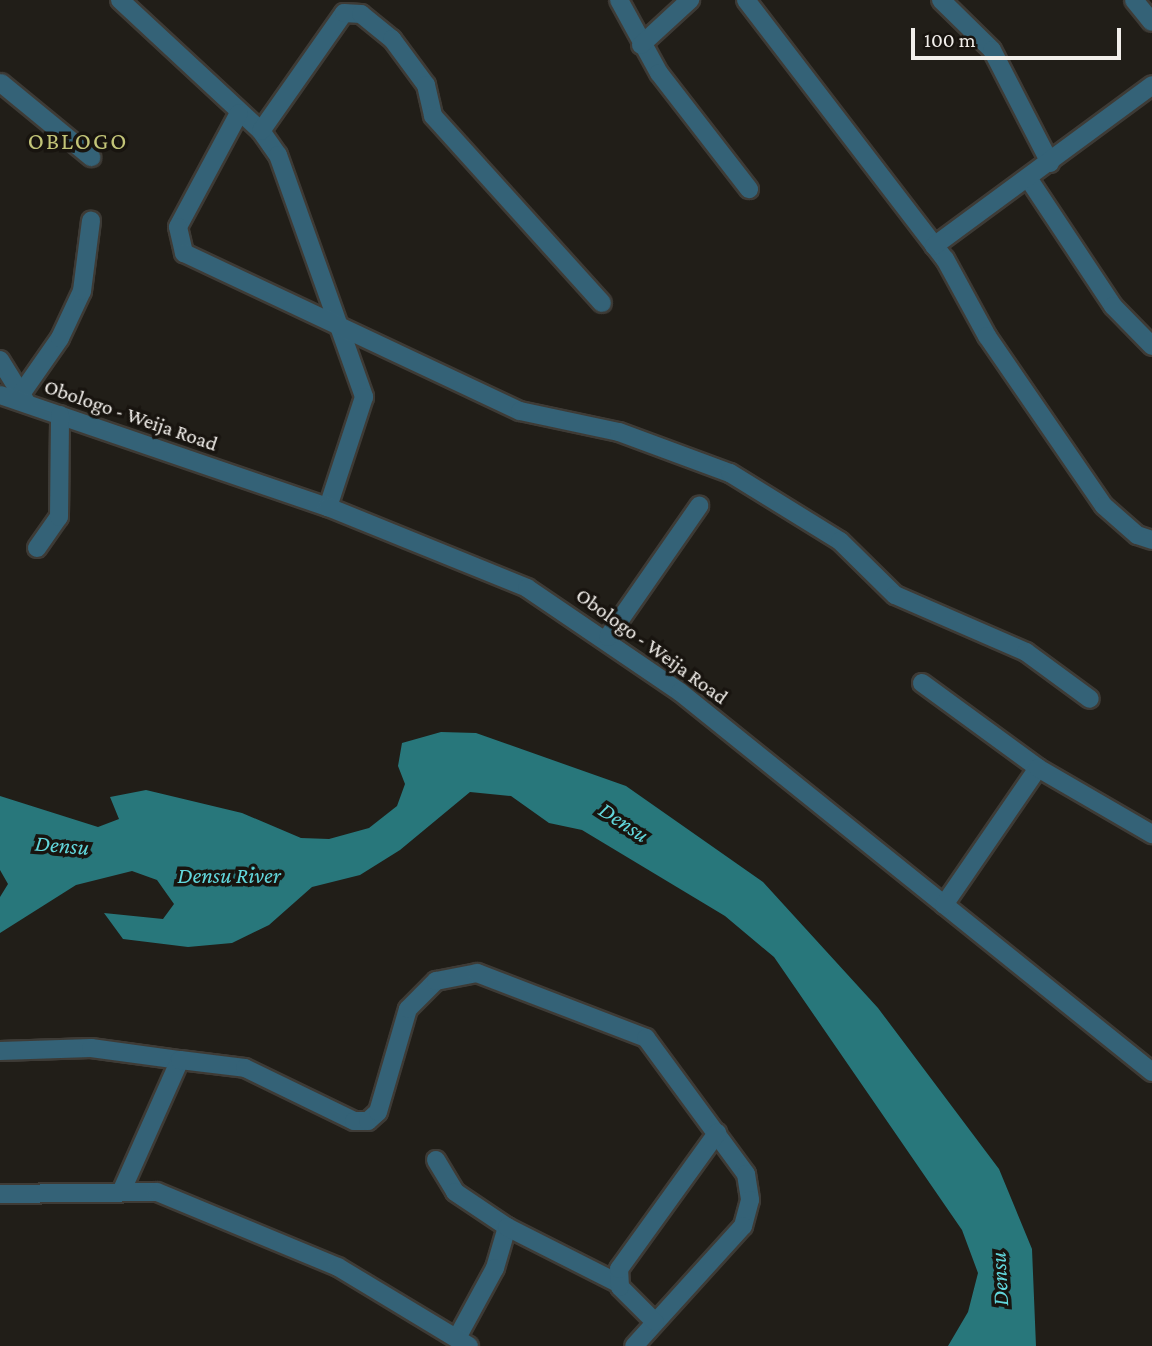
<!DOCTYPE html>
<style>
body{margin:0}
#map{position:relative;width:1152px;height:1346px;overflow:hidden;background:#211e18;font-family:"Crimson Pro",serif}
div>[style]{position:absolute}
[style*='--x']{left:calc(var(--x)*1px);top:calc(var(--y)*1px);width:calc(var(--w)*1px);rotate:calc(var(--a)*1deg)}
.water>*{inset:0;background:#28777b}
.roads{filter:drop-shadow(2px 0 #3e3b36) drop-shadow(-2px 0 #3e3b36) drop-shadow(0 2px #3e3b36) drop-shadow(0 -2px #3e3b36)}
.minor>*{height:18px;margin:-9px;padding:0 9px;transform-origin:9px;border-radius:9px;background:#346277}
span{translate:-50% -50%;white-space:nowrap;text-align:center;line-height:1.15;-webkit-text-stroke:7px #18140f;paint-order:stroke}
.street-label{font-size:21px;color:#f2efeb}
.water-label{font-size:23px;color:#62d7dc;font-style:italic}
.quarter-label{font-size:24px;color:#c3c578;letter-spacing:2px}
.scale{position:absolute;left:911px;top:28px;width:210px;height:32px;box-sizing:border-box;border:4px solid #f2efeb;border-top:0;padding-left:9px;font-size:21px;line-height:24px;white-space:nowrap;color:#f2efeb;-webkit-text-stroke:5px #18140f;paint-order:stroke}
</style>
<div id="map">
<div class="water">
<div style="clip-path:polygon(441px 732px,476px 733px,626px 786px,763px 882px,878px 1008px,999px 1169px,1032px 1249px,1036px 1346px,948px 1346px,968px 1312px,978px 1273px,962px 1230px,774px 957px,725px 916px,582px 830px,549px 823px,511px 796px,470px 792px,400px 850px,360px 875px,312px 887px,269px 925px,232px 943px,188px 947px,123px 939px,104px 913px,163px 919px,174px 904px,157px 880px,132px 871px,76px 885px,0 933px,0 897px,8px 884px,0 870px,0 796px,98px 827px,119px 819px,110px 797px,146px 790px,242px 813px,301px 838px,329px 839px,369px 828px,397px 806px,405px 784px,398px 766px,402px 743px)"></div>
</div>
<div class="roads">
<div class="minor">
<div style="--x:120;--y:0;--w:192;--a:42.9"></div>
<div style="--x:261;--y:131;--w:29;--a:55"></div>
<div style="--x:278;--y:155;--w:257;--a:70.4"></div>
<div style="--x:364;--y:397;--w:116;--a:108.1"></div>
<div style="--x:619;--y:0;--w:83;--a:61.3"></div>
<div style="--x:659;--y:73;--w:147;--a:52.2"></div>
<div style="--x:746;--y:0;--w:327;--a:52.5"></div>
<div style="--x:945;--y:259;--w:88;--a:61.4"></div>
<div style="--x:987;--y:336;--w:206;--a:55.5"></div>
<div style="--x:1104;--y:506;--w:44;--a:41.3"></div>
<div style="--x:1137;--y:535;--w:16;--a:18"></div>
<div style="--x:941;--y:0;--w:71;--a:44.4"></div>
<div style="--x:992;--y:50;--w:127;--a:62.8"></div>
<div style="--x:1134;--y:0;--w:28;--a:51"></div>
<div style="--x:641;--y:45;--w:67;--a:-42.6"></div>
<div style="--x:1;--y:83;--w:117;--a:39.4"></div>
<div style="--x:239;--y:113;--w:129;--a:118.2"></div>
<div style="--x:178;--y:227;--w:27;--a:77"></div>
<div style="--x:184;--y:253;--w:371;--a:25.2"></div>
<div style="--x:520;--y:411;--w:101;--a:12"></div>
<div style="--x:619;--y:432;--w:118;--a:20.3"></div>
<div style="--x:730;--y:473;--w:129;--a:31.7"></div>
<div style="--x:840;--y:541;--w:77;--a:44.5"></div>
<div style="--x:895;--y:595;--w:143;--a:23.5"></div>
<div style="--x:1026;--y:652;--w:79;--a:36.3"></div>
<div style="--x:261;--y:131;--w:144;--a:-54.9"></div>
<div style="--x:344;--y:13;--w:17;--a:3"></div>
<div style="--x:361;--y:14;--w:40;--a:39"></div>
<div style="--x:392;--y:39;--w:57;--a:53.5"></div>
<div style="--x:426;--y:85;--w:32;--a:77"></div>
<div style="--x:433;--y:116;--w:252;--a:47.9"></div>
<div style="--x:1028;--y:178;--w:154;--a:56.4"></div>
<div style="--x:1113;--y:306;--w:56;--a:45.7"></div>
<div style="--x:934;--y:246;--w:271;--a:-36.4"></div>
<div style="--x:0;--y:360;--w:49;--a:58.2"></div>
<div style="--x:21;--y:394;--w:68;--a:-55.1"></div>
<div style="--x:60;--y:338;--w:52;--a:-64.9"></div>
<div style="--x:82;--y:291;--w:71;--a:-82.7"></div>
<div style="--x:0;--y:395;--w:347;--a:18.9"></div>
<div style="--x:328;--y:507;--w:215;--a:22.1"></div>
<div style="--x:527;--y:588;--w:185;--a:34.2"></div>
<div style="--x:680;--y:692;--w:606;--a:38.84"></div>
<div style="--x:37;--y:548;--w:38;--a:-55"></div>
<div style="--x:59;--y:517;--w:102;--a:-89.4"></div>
<div style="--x:608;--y:637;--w:160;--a:-55.2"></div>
<div style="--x:922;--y:683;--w:144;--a:36.2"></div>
<div style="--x:1038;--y:768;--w:166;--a:124.5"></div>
<div style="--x:1038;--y:768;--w:132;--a:30.1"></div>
<div style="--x:0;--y:1051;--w:91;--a:-1.9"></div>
<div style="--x:91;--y:1048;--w:90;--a:7.7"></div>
<div style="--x:436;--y:1160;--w:37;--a:59"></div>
<div style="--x:455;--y:1192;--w:63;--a:33.9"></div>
<div style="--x:507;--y:1227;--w:43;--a:106.3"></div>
<div style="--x:495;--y:1268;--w:80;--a:118.5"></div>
<div style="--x:122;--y:1190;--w:142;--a:-66"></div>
<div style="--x:180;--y:1060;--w:65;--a:7"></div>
<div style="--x:245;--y:1068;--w:121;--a:25.9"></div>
<div style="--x:354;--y:1121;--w:14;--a:0"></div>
<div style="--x:368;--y:1121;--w:13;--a:-42"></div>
<div style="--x:378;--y:1112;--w:107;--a:-73.8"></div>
<div style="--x:408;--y:1009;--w:40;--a:-45"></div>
<div style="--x:436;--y:981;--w:42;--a:-11"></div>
<div style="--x:477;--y:973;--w:181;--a:21"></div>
<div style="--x:646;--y:1038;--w:169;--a:53.7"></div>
<div style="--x:746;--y:1174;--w:26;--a:81"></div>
<div style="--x:750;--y:1200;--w:27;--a:105"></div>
<div style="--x:743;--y:1226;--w:162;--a:132.2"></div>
<div style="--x:0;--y:1194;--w:157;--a:-0.7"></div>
<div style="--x:157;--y:1192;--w:196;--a:22.5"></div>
<div style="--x:338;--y:1267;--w:153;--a:31.1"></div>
<div style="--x:507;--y:1227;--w:124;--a:26.8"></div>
<div style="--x:655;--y:1322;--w:49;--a:-135"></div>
<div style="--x:620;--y:1287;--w:18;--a:-93"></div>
<div style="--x:619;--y:1269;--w:168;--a:-54.2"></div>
</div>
</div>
<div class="street-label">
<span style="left:131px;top:415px;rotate:19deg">Obologo - Weija Road</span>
<span style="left:652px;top:646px;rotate:36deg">Obologo - Weija Road</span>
</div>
<div class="water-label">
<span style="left:624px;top:822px;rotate:33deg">Densu</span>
<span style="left:62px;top:845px;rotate:5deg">Densu</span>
<span style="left:229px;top:875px">Densu River</span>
<span style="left:999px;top:1279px;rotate:-93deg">Densu</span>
</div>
<div class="quarter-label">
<span style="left:78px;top:141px">OBLOGO</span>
</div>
<div class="scale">100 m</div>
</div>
